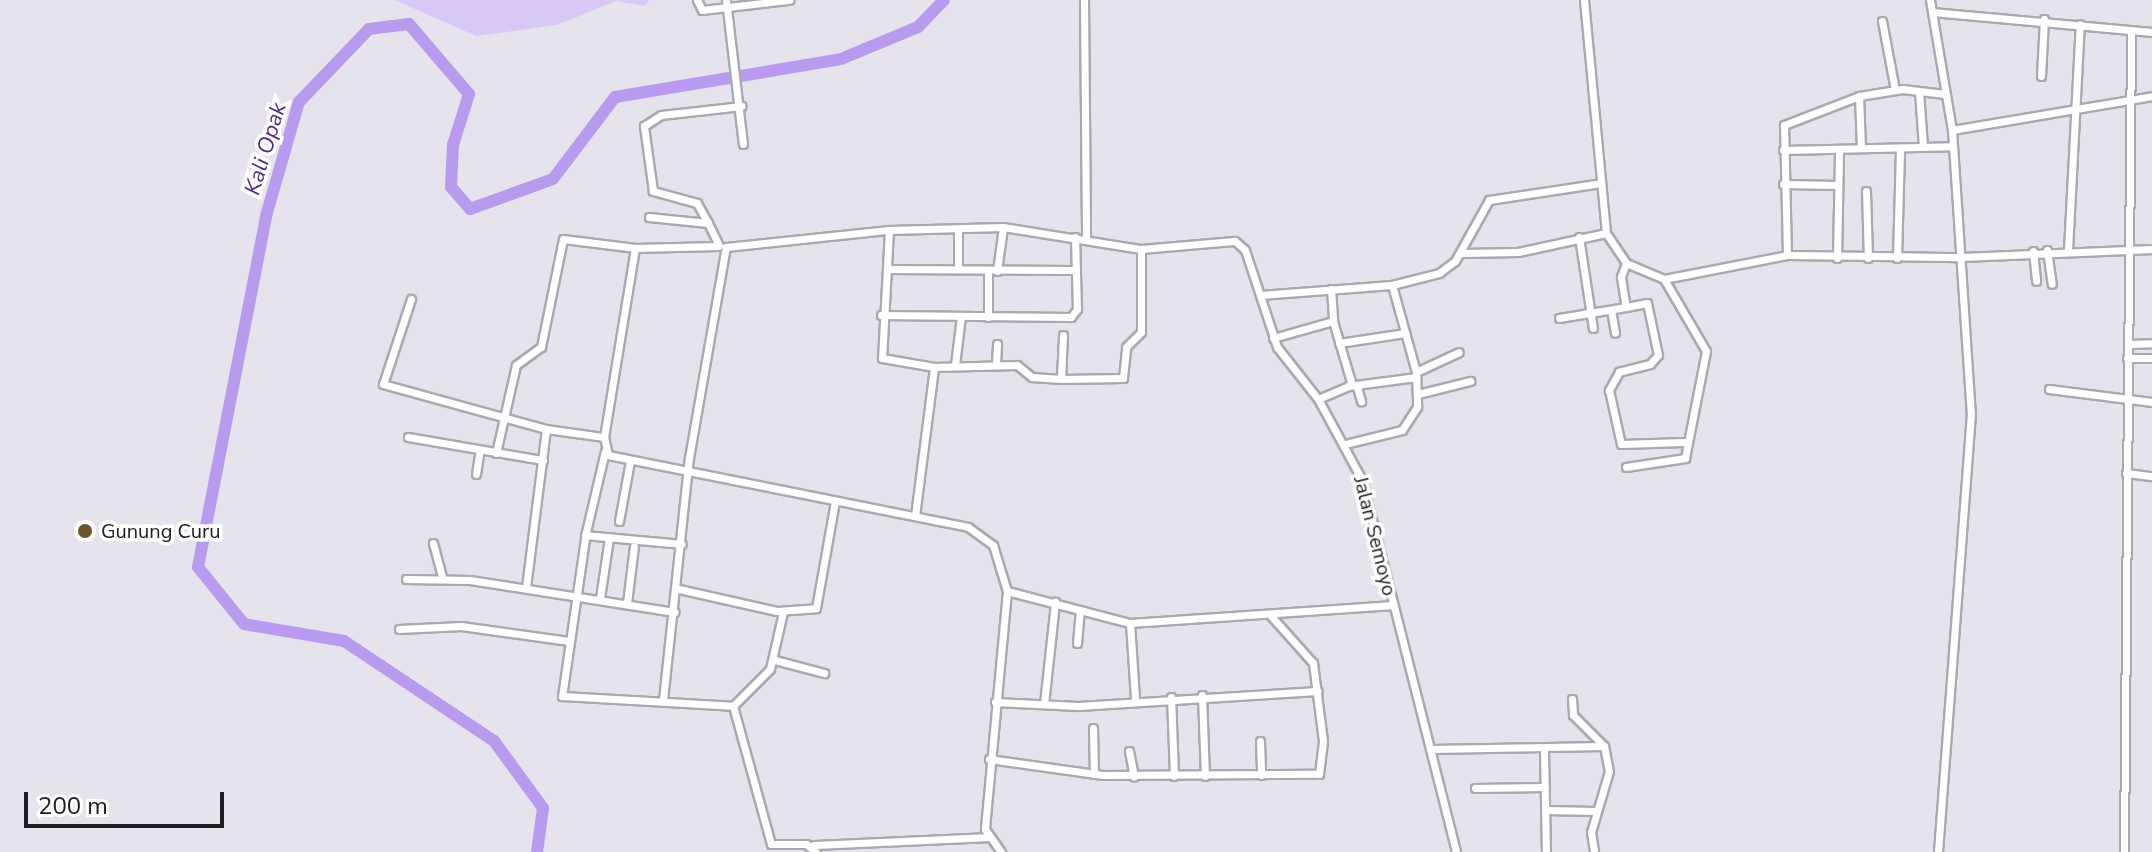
<!DOCTYPE html>
<style>
body{margin:0}
#map{position:relative;width:2152px;height:852px;overflow:hidden;background:#e6e3ed;font-family:"Nunito Sans",sans-serif}
div>[style]{position:absolute}
[style*='--x']{left:calc(var(--x)*1px);top:calc(var(--y)*1px);width:calc(var(--w)*1px);rotate:calc(var(--a)*1deg)}
.green>*{inset:0;background:#d7c8f6}
.river>*{height:12px;margin:-6px;padding:0 6px;transform-origin:6px;border-radius:6px;background:#b89aee}
.roads{filter:drop-shadow(2px 0 #aaa8b1) drop-shadow(-2px 0 #aaa8b1) drop-shadow(0 2px #aaa8b1) drop-shadow(0 -2px #aaa8b1)}
.street>*{height:7px;margin:-3.5px;padding:0 3.5px;transform-origin:3.5px;border-radius:3.5px;background:#fff}
.dots>*{width:22px;height:22px;translate:-50% -50%;box-sizing:border-box;border:4px solid #fff;border-radius:50%}
span{translate:-50% -50%;white-space:nowrap;text-align:center;line-height:1.15;-webkit-text-stroke:7px #fff;paint-order:stroke}
.poi-label{font-size:20px;color:#1e1d21}
.left{translate:0 -50%;text-align:left}
.street-label{font-size:20px;color:#1e1d21}
.water-label{font-size:22px;color:#532889;font-style:italic}
.scale{position:absolute;left:24px;top:792px;width:200px;height:36px;box-sizing:border-box;border:4px solid #1e1d21;border-top:0;padding-left:10px;font-size:24px;line-height:28px;white-space:nowrap;color:#1e1d21;-webkit-text-stroke:6px #fff;paint-order:stroke}
</style>
<div id="map">
<div class="green">
<div style="clip-path:polygon(395px 0,649px 0,646px 6px,616px 1px,557px 25px,476px 36px)"></div>
</div>
<div class="river">
<div style="--x:537;--y:852;--w:44;--a:-82.2"></div>
<div style="--x:543;--y:808;--w:83;--a:-126.2"></div>
<div style="--x:494;--y:741;--w:180;--a:-146.3"></div>
<div style="--x:344;--y:641;--w:101;--a:-170.4"></div>
<div style="--x:244;--y:624;--w:73;--a:-128.9"></div>
<div style="--x:198;--y:567;--w:358;--a:-79"></div>
<div style="--x:266;--y:216;--w:119;--a:-73.9"></div>
<div style="--x:299;--y:102;--w:101;--a:-46.2"></div>
<div style="--x:369;--y:29;--w:40;--a:-7.1"></div>
<div style="--x:409;--y:24;--w:92;--a:49.4"></div>
<div style="--x:469;--y:94;--w:53;--a:107.4"></div>
<div style="--x:453;--y:145;--w:42;--a:92.7"></div>
<div style="--x:451;--y:187;--w:29;--a:49"></div>
<div style="--x:470;--y:209;--w:88;--a:-19.9"></div>
<div style="--x:553;--y:179;--w:103;--a:-52.9"></div>
<div style="--x:615;--y:97;--w:229;--a:-9.5"></div>
<div style="--x:841;--y:59;--w:83;--a:-22.6"></div>
<div style="--x:918;--y:27;--w:37;--a:-46"></div>
</div>
<div class="roads">
<div class="street">
<div style="--x:697;--y:0;--w:11;--a:63"></div>
<div style="--x:702;--y:10;--w:88;--a:-6.6"></div>
<div style="--x:726;--y:0;--w:145;--a:83.3"></div>
<div style="--x:1084;--y:0;--w:238;--a:89.5"></div>
<div style="--x:1584;--y:0;--w:234;--a:84.6"></div>
<div style="--x:1606;--y:233;--w:36;--a:56"></div>
<div style="--x:1626;--y:263;--w:41;--a:22.8"></div>
<div style="--x:1664;--y:279;--w:125;--a:-11"></div>
<div style="--x:1787;--y:255;--w:175;--a:0.7"></div>
<div style="--x:1962;--y:257;--w:190;--a:-2.4"></div>
<div style="--x:1930;--y:0;--w:132;--a:80.4"></div>
<div style="--x:1952;--y:130;--w:284;--a:86.2"></div>
<div style="--x:1971;--y:413;--w:440;--a:94.3"></div>
<div style="--x:1932;--y:12;--w:221;--a:5.2"></div>
<div style="--x:1882;--y:21;--w:70;--a:79.3"></div>
<div style="--x:2041;--y:76;--w:57;--a:-87"></div>
<div style="--x:1919;--y:91;--w:56;--a:85.9"></div>
<div style="--x:1952;--y:130;--w:203;--a:-9.6"></div>
<div style="--x:1861;--y:148;--w:52;--a:-92.2"></div>
<div style="--x:1859;--y:96;--w:44;--a:-9.2"></div>
<div style="--x:1902;--y:89;--w:43;--a:6.6"></div>
<div style="--x:1783;--y:150;--w:170;--a:-1.3"></div>
<div style="--x:1783;--y:184;--w:54;--a:1.1"></div>
<div style="--x:1866;--y:191;--w:67;--a:88.3"></div>
<div style="--x:649;--y:217;--w:59;--a:5.8"></div>
<div style="--x:708;--y:223;--w:25;--a:64"></div>
<div style="--x:708;--y:223;--w:23;--a:-119"></div>
<div style="--x:697;--y:203;--w:46;--a:-164.7"></div>
<div style="--x:653;--y:191;--w:66;--a:-97.9"></div>
<div style="--x:644;--y:126;--w:20;--a:-33"></div>
<div style="--x:661;--y:115;--w:81;--a:-6.4"></div>
<div style="--x:958;--y:229;--w:40;--a:90"></div>
<div style="--x:889;--y:230;--w:128;--a:93.1"></div>
<div style="--x:882;--y:358;--w:53;--a:9.8"></div>
<div style="--x:934;--y:367;--w:83;--a:-1.4"></div>
<div style="--x:1017;--y:365;--w:19;--a:39"></div>
<div style="--x:1032;--y:377;--w:29;--a:4"></div>
<div style="--x:1061;--y:379;--w:62;--a:-0.9"></div>
<div style="--x:1123;--y:378;--w:31;--a:-84"></div>
<div style="--x:1126;--y:347;--w:21;--a:-45"></div>
<div style="--x:1141;--y:332;--w:83;--a:-90"></div>
<div style="--x:1579;--y:237;--w:92;--a:81.3"></div>
<div style="--x:635;--y:248;--w:192;--a:99.3"></div>
<div style="--x:604;--y:437;--w:18;--a:77"></div>
<div style="--x:608;--y:455;--w:367;--a:11.3"></div>
<div style="--x:968;--y:527;--w:31;--a:36"></div>
<div style="--x:993;--y:545;--w:48;--a:73.1"></div>
<div style="--x:1007;--y:591;--w:239;--a:95.3"></div>
<div style="--x:985;--y:829;--w:28;--a:55"></div>
<div style="--x:2047;--y:250;--w:34;--a:82"></div>
<div style="--x:2068;--y:250;--w:226;--a:-87"></div>
<div style="--x:2033;--y:251;--w:30;--a:84"></div>
<div style="--x:1462;--y:253;--w:56;--a:-1"></div>
<div style="--x:1518;--y:252;--w:90;--a:-12.2"></div>
<div style="--x:1787;--y:255;--w:130;--a:-91.3"></div>
<div style="--x:1784;--y:125;--w:80;--a:-21.1"></div>
<div style="--x:1837;--y:258;--w:109;--a:-88.9"></div>
<div style="--x:1897;--y:258;--w:110;--a:-88.4"></div>
<div style="--x:1626;--y:263;--w:15;--a:110"></div>
<div style="--x:1621;--y:277;--w:30;--a:81"></div>
<div style="--x:1626;--y:307;--w:21;--a:-11"></div>
<div style="--x:1647;--y:303;--w:53;--a:78.1"></div>
<div style="--x:1658;--y:355;--w:12;--a:132"></div>
<div style="--x:1650;--y:364;--w:32;--a:166"></div>
<div style="--x:1619;--y:372;--w:21;--a:119"></div>
<div style="--x:1609;--y:390;--w:55;--a:77.5"></div>
<div style="--x:1621;--y:444;--w:63;--a:-1.8"></div>
<div style="--x:887;--y:269;--w:186;--a:0.3"></div>
<div style="--x:997;--y:271;--w:44;--a:-82.2"></div>
<div style="--x:1392;--y:285;--w:49;--a:-14.3"></div>
<div style="--x:1439;--y:273;--w:20;--a:-37"></div>
<div style="--x:1455;--y:261;--w:70;--a:-60.9"></div>
<div style="--x:1489;--y:200;--w:113;--a:-8.6"></div>
<div style="--x:1331;--y:289;--w:32;--a:86"></div>
<div style="--x:1260;--y:295;--w:132;--a:-4.3"></div>
<div style="--x:1392;--y:285;--w:90;--a:74.6"></div>
<div style="--x:1416;--y:372;--w:35;--a:88"></div>
<div style="--x:1417;--y:407;--w:27;--a:123"></div>
<div style="--x:1402;--y:430;--w:59;--a:166.2"></div>
<div style="--x:411;--y:299;--w:89;--a:108.2"></div>
<div style="--x:383;--y:384;--w:169;--a:15.4"></div>
<div style="--x:546;--y:429;--w:159;--a:97.2"></div>
<div style="--x:1611;--y:310;--w:23;--a:80"></div>
<div style="--x:881;--y:315;--w:190;--a:0.6"></div>
<div style="--x:1071;--y:317;--w:10;--a:-53"></div>
<div style="--x:1077;--y:309;--w:72;--a:-91.6"></div>
<div style="--x:988;--y:317;--w:47;--a:-90"></div>
<div style="--x:1559;--y:318;--w:68;--a:-9.3"></div>
<div style="--x:1273;--y:338;--w:62;--a:-15.8"></div>
<div style="--x:1333;--y:321;--w:67;--a:73.5"></div>
<div style="--x:1339;--y:343;--w:67;--a:-8.6"></div>
<div style="--x:2128;--y:344;--w:24;--a:-2"></div>
<div style="--x:2127;--y:358;--w:25;--a:0"></div>
<div style="--x:996;--y:364;--w:20;--a:-87"></div>
<div style="--x:955;--y:365;--w:49;--a:-83"></div>
<div style="--x:1416;--y:372;--w:47;--a:-24.9"></div>
<div style="--x:1061;--y:379;--w:44;--a:-87.4"></div>
<div style="--x:1357;--y:387;--w:15;--a:74"></div>
<div style="--x:2049;--y:389;--w:104;--a:7.2"></div>
<div style="--x:1418;--y:394;--w:54;--a:-14"></div>
<div style="--x:1318;--y:399;--w:33;--a:-23"></div>
<div style="--x:1348;--y:386;--w:69;--a:-7.5"></div>
<div style="--x:546;--y:429;--w:59;--a:7.9"></div>
<div style="--x:408;--y:437;--w:137;--a:9.7"></div>
<div style="--x:605;--y:451;--w:83;--a:103.2"></div>
<div style="--x:586;--y:532;--w:166;--a:98.3"></div>
<div style="--x:562;--y:696;--w:171;--a:3.3"></div>
<div style="--x:733;--y:706;--w:143;--a:74.6"></div>
<div style="--x:771;--y:844;--w:35;--a:0"></div>
<div style="--x:806;--y:844;--w:13;--a:39"></div>
<div style="--x:496;--y:453;--w:90;--a:-77.2"></div>
<div style="--x:516;--y:365;--w:31;--a:-36"></div>
<div style="--x:541;--y:347;--w:110;--a:-78.5"></div>
<div style="--x:563;--y:239;--w:73;--a:7.1"></div>
<div style="--x:635;--y:248;--w:83;--a:-1.4"></div>
<div style="--x:1626;--y:467;--w:60;--a:-8.7"></div>
<div style="--x:1685;--y:458;--w:109;--a:-78.9"></div>
<div style="--x:1706;--y:351;--w:83;--a:-120.3"></div>
<div style="--x:2126;--y:473;--w:26;--a:7"></div>
<div style="--x:476;--y:474;--w:24;--a:-81"></div>
<div style="--x:915;--y:516;--w:150;--a:-82.7"></div>
<div style="--x:619;--y:521;--w:61;--a:-79.6"></div>
<div style="--x:585;--y:535;--w:97;--a:5.3"></div>
<div style="--x:433;--y:543;--w:34;--a:75"></div>
<div style="--x:406;--y:579;--w:64;--a:0.9"></div>
<div style="--x:470;--y:580;--w:207;--a:8.9"></div>
<div style="--x:679;--y:589;--w:100;--a:12.7"></div>
<div style="--x:777;--y:611;--w:39;--a:-4"></div>
<div style="--x:816;--y:608;--w:109;--a:-79.9"></div>
<div style="--x:1007;--y:591;--w:127;--a:14.6"></div>
<div style="--x:1130;--y:623;--w:264;--a:-3.9"></div>
<div style="--x:600;--y:598;--w:61;--a:-81.5"></div>
<div style="--x:627;--y:603;--w:57;--a:-83"></div>
<div style="--x:1130;--y:623;--w:76;--a:86.2"></div>
<div style="--x:399;--y:629;--w:62;--a:-2.8"></div>
<div style="--x:461;--y:626;--w:109;--a:7.9"></div>
<div style="--x:1077;--y:643;--w:33;--a:-85"></div>
<div style="--x:775;--y:660;--w:51;--a:14.9"></div>
<div style="--x:1202;--y:695;--w:81;--a:87.9"></div>
<div style="--x:1171;--y:697;--w:79;--a:87.8"></div>
<div style="--x:1572;--y:699;--w:16;--a:86"></div>
<div style="--x:1573;--y:715;--w:44;--a:45"></div>
<div style="--x:1604;--y:746;--w:25;--a:79"></div>
<div style="--x:1609;--y:771;--w:64;--a:106.4"></div>
<div style="--x:1591;--y:832;--w:20;--a:81"></div>
<div style="--x:663;--y:700;--w:243;--a:-83.9"></div>
<div style="--x:689;--y:458;--w:214;--a:-80.1"></div>
<div style="--x:726;--y:247;--w:164;--a:-6"></div>
<div style="--x:889;--y:230;--w:114;--a:-1.5"></div>
<div style="--x:1003;--y:227;--w:140;--a:9.1"></div>
<div style="--x:1141;--y:249;--w:94;--a:-4.9"></div>
<div style="--x:1235;--y:241;--w:13;--a:42"></div>
<div style="--x:1245;--y:250;--w:102;--a:71.7"></div>
<div style="--x:1277;--y:347;--w:66;--a:51.7"></div>
<div style="--x:1318;--y:399;--w:92;--a:61.5"></div>
<div style="--x:1362;--y:480;--w:384;--a:75.8"></div>
<div style="--x:995;--y:702;--w:83;--a:2.8"></div>
<div style="--x:1078;--y:706;--w:240;--a:-3.6"></div>
<div style="--x:1044;--y:704;--w:103;--a:-83.8"></div>
<div style="--x:733;--y:706;--w:52;--a:-45"></div>
<div style="--x:770;--y:669;--w:58;--a:-77.2"></div>
<div style="--x:1093;--y:728;--w:46;--a:88.8"></div>
<div style="--x:1260;--y:741;--w:34;--a:88"></div>
<div style="--x:1431;--y:749;--w:173;--a:-1"></div>
<div style="--x:1544;--y:750;--w:102;--a:88.9"></div>
<div style="--x:1129;--y:751;--w:26;--a:79"></div>
<div style="--x:989;--y:759;--w:115;--a:8"></div>
<div style="--x:1103;--y:775;--w:216;--a:-0.3"></div>
<div style="--x:1319;--y:774;--w:33;--a:-83"></div>
<div style="--x:1323;--y:741;--w:79;--a:-97.3"></div>
<div style="--x:1313;--y:663;--w:63;--a:-131.8"></div>
<div style="--x:1475;--y:788;--w:70;--a:-0.8"></div>
<div style="--x:1546;--y:810;--w:50;--a:1.1"></div>
<div style="--x:813;--y:845;--w:174;--a:-2.6"></div>
<div style="--x:2124;--y:852;--w:821;--a:-89.51"></div>
</div>
</div>
<div class="dots">
<div style="left:85px;top:531px;background:#685624"></div>
</div>
<div class="poi-label">
<span class="left" style="left:101px;top:531px">Gunung Curu</span>
</div>
<div class="street-label">
<span style="left:1375px;top:536px;rotate:76deg">Jalan Semoyo</span>
</div>
<div class="water-label">
<span style="left:266px;top:149px;rotate:-73deg">Kali Opak</span>
</div>
<div class="scale">200 m</div>
</div>
